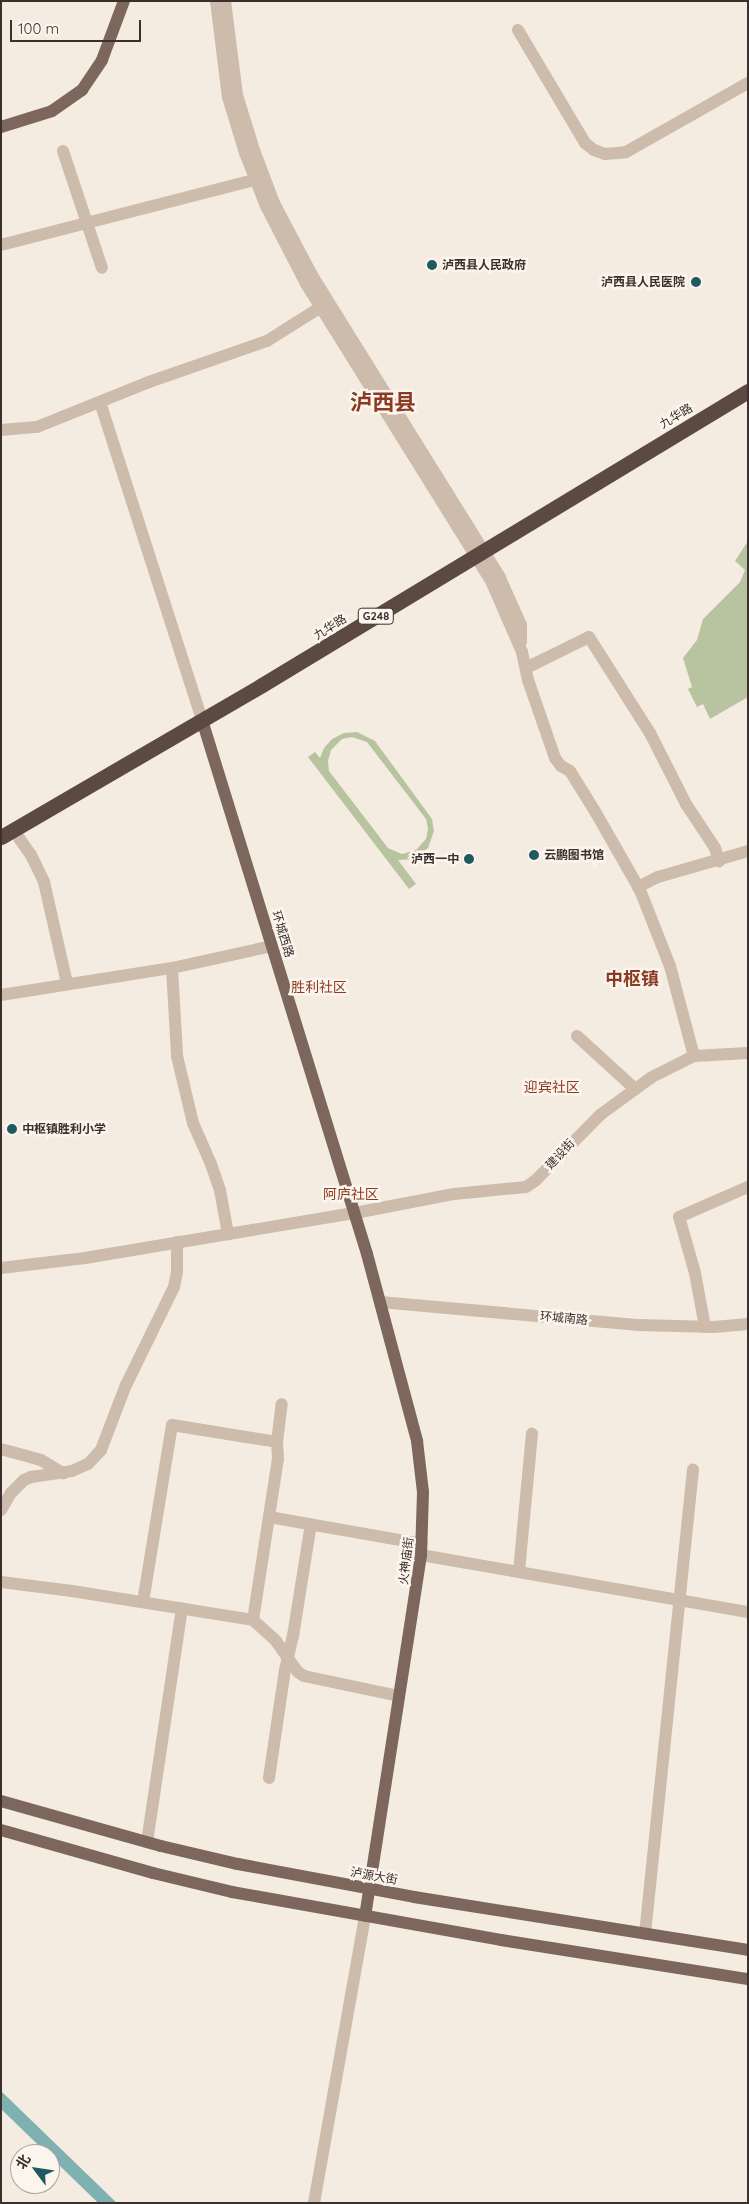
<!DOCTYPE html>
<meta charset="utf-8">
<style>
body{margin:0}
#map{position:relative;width:749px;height:2204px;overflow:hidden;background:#f4ebe1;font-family:Quicksand,"Noto Sans SC",sans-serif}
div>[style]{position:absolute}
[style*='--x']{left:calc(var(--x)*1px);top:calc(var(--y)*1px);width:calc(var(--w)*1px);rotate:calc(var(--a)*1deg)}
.green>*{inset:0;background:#b8c4a0}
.water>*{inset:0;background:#7fb0b2;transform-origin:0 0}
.minor>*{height:12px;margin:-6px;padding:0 6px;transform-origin:6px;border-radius:6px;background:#cdbbac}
.major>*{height:12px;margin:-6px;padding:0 6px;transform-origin:6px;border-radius:6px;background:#7d675c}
.highway>*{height:15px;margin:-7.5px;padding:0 7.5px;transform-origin:7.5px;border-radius:7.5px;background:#5c4a42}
.dots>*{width:14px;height:14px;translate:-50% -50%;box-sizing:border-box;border:2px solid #fbf5ee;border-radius:50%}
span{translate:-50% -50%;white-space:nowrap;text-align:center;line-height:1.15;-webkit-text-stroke:5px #fbf5ee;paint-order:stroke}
.shield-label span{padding:1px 4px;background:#fbf5ee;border:1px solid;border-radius:4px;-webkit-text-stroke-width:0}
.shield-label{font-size:11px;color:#3b302b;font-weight:700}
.poi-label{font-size:12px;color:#3b302b;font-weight:700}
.left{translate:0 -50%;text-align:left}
.right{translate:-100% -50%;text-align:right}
.street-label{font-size:12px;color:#3b302b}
.neighbourhood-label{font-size:14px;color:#8c3b22}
.district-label{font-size:18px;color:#8c3b22;font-weight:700}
.town-label{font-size:22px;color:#8c3b22;font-weight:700}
.frame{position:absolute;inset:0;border:2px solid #3b302b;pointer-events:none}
.north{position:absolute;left:10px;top:2144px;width:50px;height:50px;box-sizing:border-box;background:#fbf5ee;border:1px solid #aea6a0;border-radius:50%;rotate:301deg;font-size:14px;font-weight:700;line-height:20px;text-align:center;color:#3b302b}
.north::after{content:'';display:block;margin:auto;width:18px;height:22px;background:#1f5a5e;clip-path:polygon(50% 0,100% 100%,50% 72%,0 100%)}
.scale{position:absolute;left:10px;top:20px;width:131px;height:22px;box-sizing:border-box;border:2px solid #3b302b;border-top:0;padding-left:6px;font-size:15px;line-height:18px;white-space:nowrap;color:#3b302b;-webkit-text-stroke:4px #fbf5ee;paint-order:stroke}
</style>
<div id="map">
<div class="green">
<div style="clip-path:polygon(748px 541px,748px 697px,710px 719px,703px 704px,697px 707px,688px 689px,692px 687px,683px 658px,697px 640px,703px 619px,740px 582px,745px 570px,735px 561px)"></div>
<div style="clip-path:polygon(evenodd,357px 732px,375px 741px,432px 819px,434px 831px,428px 848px,414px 859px,398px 860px,416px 884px,409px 889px,308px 757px,315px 752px,320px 758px,324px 748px,332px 739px,344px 733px,357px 732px,352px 737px,367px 742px,426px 819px,428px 829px,426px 839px,416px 850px,402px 854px,388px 848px,329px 771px,328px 761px,331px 750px,342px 739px,352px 737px)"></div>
</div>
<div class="water">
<div style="left:1px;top:2091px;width:160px;height:13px;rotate:44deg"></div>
</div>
<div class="minor">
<div style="--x:216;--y:1;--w:97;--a:82.9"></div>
<div style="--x:228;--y:97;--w:59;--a:73.1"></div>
<div style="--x:245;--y:153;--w:57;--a:68.4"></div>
<div style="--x:266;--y:206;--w:85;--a:62.8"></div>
<div style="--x:305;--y:282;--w:354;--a:58.1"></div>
<div style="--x:492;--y:583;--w:75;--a:66.5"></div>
<div style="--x:522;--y:652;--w:29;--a:78"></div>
<div style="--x:528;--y:680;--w:83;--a:70.9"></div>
<div style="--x:555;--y:758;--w:10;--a:53"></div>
<div style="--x:561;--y:766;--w:10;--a:29"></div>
<div style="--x:570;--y:771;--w:49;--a:58.2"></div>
<div style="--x:596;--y:813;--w:89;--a:60.3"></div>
<div style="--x:640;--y:890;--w:82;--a:68.5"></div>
<div style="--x:670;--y:966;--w:93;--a:75.1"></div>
<div style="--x:225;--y:1;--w:95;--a:82.7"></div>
<div style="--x:237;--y:95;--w:58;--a:72.8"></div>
<div style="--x:254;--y:150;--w:57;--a:69.3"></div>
<div style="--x:274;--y:203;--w:84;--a:62.2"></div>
<div style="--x:313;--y:277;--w:354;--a:58.1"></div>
<div style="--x:500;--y:578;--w:51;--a:65.9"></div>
<div style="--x:521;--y:625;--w:17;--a:90"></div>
<div style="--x:518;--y:30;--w:131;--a:59.3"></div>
<div style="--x:585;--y:143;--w:11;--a:38"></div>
<div style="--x:594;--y:150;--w:12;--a:20"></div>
<div style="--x:605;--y:154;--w:21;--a:-5"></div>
<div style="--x:626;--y:152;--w:140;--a:-29.5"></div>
<div style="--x:63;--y:151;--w:123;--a:71.6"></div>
<div style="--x:1;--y:245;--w:262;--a:-14.4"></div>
<div style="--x:100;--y:402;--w:334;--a:72.2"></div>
<div style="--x:1;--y:430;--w:36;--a:-5"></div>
<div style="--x:37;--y:427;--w:121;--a:-21.9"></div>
<div style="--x:149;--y:382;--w:125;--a:-19.2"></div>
<div style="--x:267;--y:341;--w:64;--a:-32.2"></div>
<div style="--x:526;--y:668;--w:70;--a:-26.2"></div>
<div style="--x:589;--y:637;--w:114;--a:57.6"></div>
<div style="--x:650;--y:733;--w:80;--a:63.1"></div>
<div style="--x:686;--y:804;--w:53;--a:56.6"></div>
<div style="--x:715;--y:848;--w:14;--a:73"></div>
<div style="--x:19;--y:838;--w:21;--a:55"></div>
<div style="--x:31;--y:855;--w:30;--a:64"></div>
<div style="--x:44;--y:882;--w:104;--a:77.2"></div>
<div style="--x:638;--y:887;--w:22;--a:-27"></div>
<div style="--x:658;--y:877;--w:94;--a:-16.1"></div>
<div style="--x:172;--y:968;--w:88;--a:86.7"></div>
<div style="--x:177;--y:1056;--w:69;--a:76.6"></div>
<div style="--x:193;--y:1123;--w:45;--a:66.3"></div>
<div style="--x:211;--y:1164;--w:28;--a:71"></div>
<div style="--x:220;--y:1190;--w:45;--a:79.7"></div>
<div style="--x:1;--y:995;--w:173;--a:-9"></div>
<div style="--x:172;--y:968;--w:102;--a:-12.4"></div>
<div style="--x:577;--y:1036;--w:79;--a:42.4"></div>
<div style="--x:1;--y:1268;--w:85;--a:-6.8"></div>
<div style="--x:85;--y:1258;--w:274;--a:-9.5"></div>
<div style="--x:355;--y:1213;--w:101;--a:-10.9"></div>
<div style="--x:454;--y:1194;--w:72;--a:-5.6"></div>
<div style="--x:526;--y:1187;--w:11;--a:-34"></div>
<div style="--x:535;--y:1181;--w:93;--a:-45.4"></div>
<div style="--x:600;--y:1115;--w:64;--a:-36.2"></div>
<div style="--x:652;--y:1077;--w:47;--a:-26.6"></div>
<div style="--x:694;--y:1056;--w:54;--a:-3.2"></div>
<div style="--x:380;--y:1302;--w:260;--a:5.1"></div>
<div style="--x:639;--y:1325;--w:75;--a:1.5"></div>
<div style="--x:714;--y:1327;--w:34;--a:-5"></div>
<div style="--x:705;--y:1327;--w:55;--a:-100.5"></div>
<div style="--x:695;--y:1273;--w:58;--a:-105.9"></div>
<div style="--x:679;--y:1217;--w:75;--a:-23.5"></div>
<div style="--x:1;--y:1449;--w:41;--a:15.4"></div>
<div style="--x:41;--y:1460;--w:26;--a:31"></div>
<div style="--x:1;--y:1510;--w:20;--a:-60"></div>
<div style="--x:11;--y:1493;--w:18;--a:-45"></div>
<div style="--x:24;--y:1480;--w:8;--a:-23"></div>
<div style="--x:31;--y:1477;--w:41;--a:-8.3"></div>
<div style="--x:72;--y:1471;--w:17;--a:-24"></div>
<div style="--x:88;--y:1464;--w:19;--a:-47"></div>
<div style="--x:101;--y:1450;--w:70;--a:-69"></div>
<div style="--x:126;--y:1385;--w:109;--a:-63.9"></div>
<div style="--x:174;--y:1287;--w:15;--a:-79"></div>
<div style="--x:177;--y:1272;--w:30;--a:-90"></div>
<div style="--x:269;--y:1517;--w:155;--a:10"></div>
<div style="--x:421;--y:1555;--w:332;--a:9.9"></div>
<div style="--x:519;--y:1571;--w:138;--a:-84.6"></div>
<div style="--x:1;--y:1582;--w:72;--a:7.2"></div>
<div style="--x:72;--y:1591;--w:183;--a:9.1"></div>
<div style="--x:253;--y:1620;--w:31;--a:42"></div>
<div style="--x:276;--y:1641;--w:38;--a:55"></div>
<div style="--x:298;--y:1672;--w:7;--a:34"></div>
<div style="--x:304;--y:1676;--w:97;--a:11.9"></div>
<div style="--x:143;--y:1602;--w:179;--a:-80.7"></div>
<div style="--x:172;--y:1425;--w:106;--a:9.2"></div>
<div style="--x:253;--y:1620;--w:163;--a:-81.2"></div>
<div style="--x:278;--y:1459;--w:17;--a:-93"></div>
<div style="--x:277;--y:1442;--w:38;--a:-83"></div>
<div style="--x:269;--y:1778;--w:109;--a:-81.6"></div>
<div style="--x:285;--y:1670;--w:35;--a:-77"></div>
<div style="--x:293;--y:1636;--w:113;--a:-80.9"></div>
<div style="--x:147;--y:1842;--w:236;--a:-81.5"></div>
<div style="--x:645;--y:1934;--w:467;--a:-84.1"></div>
<div style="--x:314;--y:2203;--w:291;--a:-79.9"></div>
</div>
<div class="major">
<div style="--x:1;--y:127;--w:53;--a:-17.4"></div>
<div style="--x:52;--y:111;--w:37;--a:-35"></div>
<div style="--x:82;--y:90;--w:36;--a:-56"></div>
<div style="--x:102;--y:60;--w:63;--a:-69.6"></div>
<div style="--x:202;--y:720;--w:559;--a:72.83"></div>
<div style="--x:367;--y:1254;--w:194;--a:75"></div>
<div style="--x:417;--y:1441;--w:51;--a:83.3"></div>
<div style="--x:423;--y:1492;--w:63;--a:91.8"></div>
<div style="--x:421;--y:1555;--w:365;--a:98.8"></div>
<div style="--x:1;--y:1801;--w:166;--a:15.7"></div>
<div style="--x:161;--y:1846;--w:79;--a:13.2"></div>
<div style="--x:238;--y:1864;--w:179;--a:10.6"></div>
<div style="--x:414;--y:1897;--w:338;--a:9"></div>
<div style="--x:1;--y:1830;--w:158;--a:15.8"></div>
<div style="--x:153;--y:1873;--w:81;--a:13.5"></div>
<div style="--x:232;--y:1892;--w:273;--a:10.1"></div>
<div style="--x:501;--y:1940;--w:250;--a:9"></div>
</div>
<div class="highway">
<div style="--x:1;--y:837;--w:302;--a:-30.2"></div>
<div style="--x:262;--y:685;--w:568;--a:-31.17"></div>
</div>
<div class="dots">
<div style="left:432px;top:265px;background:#1f5a5e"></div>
<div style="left:696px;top:282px;background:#1f5a5e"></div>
<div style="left:534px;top:855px;background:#1f5a5e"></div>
<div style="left:469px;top:859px;background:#1f5a5e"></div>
<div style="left:12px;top:1129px;background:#1f5a5e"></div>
</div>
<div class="shield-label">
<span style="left:376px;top:616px">G248</span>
</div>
<div class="poi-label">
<span class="left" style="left:442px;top:265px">泸西县人民政府</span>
<span class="right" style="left:685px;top:282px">泸西县人民医院</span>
<span class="left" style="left:544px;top:855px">云鹏图书馆</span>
<span class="right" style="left:459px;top:859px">泸西一中</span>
<span class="left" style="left:22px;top:1129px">中枢镇胜利小学</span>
</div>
<div class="street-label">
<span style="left:676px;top:416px;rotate:-31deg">九华路</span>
<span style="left:330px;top:627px;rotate:-32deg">九华路</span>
<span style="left:283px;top:934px;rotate:73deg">环城西路</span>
<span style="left:560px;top:1154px;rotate:-47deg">建设街</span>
<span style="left:564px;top:1318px;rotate:5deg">环城南路</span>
<span style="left:406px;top:1561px;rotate:-83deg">火神庙街</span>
<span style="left:374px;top:1876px;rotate:10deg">泸源大街</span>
</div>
<div class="neighbourhood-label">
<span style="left:319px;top:987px">胜利社区</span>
<span style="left:552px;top:1087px">迎宾社区</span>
<span style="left:351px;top:1194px">阿庐社区</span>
</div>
<div class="district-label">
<span style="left:632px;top:979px">中枢镇</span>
</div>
<div class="town-label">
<span style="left:383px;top:403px">泸西县</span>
</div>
<div class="frame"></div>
<div class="north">北</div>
<div class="scale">100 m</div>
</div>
